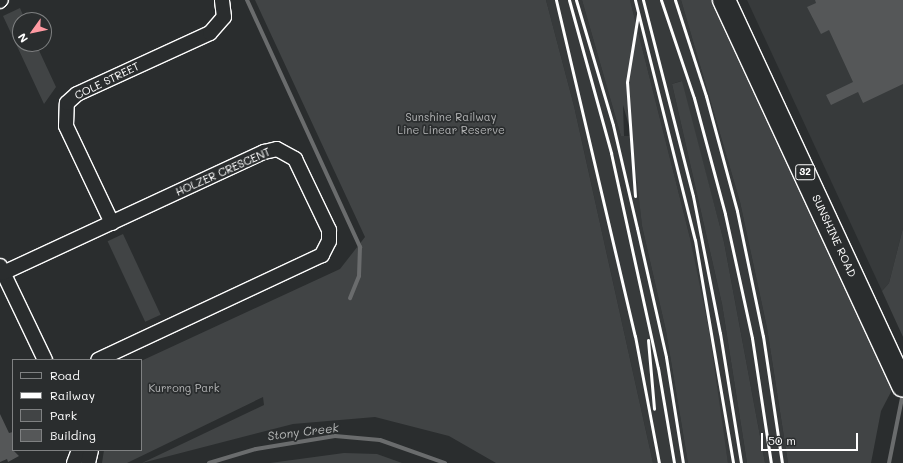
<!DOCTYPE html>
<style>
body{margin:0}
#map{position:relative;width:903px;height:463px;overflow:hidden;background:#2a2d2e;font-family:Mali,sans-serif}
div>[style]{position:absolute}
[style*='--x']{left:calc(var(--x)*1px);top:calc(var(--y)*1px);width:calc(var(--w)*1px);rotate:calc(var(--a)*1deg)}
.built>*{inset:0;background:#373a3b}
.green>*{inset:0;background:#414445;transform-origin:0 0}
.stream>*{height:4px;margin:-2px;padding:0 2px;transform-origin:2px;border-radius:2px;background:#6a6c6d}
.building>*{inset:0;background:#555758}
.roads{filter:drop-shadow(1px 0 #fff) drop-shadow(-1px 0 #fff) drop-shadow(0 1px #fff) drop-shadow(0 -1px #fff)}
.minor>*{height:14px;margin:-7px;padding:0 7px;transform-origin:7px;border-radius:7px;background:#2a2d2e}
.primary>*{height:22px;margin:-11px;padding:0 11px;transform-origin:11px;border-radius:11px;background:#2a2d2e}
.rail>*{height:3px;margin:-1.5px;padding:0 1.5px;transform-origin:1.5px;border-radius:1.5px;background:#fff}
span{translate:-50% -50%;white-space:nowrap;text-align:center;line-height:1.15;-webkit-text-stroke:3.5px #2a2d2e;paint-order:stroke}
.shield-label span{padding:1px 3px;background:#2a2d2e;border:1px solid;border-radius:3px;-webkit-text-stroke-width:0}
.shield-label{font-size:10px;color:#fff;font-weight:700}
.street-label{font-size:11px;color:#fff}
.park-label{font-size:11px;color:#b3b4b5}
.water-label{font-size:12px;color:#b4b6b6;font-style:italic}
.legend{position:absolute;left:12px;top:359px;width:130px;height:92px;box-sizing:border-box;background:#2a2d2e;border:1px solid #7f8182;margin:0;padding:5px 7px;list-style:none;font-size:12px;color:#fff}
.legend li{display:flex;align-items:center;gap:8px;height:20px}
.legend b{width:20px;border:1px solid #7f8182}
.north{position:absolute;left:12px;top:12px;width:40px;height:40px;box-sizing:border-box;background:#2a2d2e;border:1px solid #7f8182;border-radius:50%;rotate:237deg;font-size:11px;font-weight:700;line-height:16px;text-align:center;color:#fff}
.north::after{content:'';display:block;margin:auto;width:14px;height:18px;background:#ff9aa2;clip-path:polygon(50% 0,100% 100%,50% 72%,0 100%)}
.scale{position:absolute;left:761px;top:433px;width:97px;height:18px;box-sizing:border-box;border:2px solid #fff;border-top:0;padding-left:5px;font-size:12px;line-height:14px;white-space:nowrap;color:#fff;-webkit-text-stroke:3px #2a2d2e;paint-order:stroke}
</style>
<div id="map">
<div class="built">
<div style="clip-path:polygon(546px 0,582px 0,621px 136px,633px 136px,642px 226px,666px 331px,688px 463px,653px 463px,574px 106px)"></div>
<div style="clip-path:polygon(630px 0,681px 0,740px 202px,767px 328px,788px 463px,765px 463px,724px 242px,681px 81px,672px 84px,722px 304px,747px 463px,728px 463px,690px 238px)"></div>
<div style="clip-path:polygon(747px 0,903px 0,903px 228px,889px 283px,882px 291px)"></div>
</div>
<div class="green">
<div style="clip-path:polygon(255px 0,546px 0,574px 106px,653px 463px,496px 463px,449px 436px,375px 417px,293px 424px,142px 463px,264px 405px,263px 397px,127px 463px,102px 463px,104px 450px,141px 450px,141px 361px,340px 269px,365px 237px)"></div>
<div style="clip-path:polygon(582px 0,630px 0,690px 238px,709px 330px,728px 463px,688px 463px,666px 331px,642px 226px,632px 136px,623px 105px,624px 136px,621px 136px)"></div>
<div style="clip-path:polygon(681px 0,712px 0,892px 390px,881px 411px,871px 463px,788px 463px,767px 328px,740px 202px)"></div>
<div style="clip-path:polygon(20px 8px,25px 20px,20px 20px,20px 44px,36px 44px,56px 87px,44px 104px,3px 16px)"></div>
<div style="clip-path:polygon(682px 81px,724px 242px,765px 463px,747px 463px,722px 304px,672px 84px)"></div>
<div style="clip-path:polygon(903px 228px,903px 337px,882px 291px,889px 283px)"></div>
<div style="left:123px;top:234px;width:89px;height:17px;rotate:65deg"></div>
<div style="clip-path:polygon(344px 453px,377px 454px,402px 463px,270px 463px)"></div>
</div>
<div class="stream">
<div style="--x:247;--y:0;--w:272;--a:65.4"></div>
<div style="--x:360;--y:247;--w:29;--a:92"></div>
<div style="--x:359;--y:276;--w:24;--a:112"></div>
<div style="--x:209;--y:463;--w:49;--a:-16.6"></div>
<div style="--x:256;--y:449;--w:80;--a:-9.3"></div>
<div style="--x:335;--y:436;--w:45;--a:5.1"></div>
<div style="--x:380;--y:440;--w:69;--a:19.5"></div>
<div style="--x:889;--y:463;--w:71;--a:-78.7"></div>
</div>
<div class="building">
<div style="clip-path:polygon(815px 0,903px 0,903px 84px,863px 103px,858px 92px,831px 105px,826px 95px,853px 82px,829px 30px,821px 34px,807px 7px,816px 3px)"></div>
<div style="clip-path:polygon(0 414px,9px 433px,13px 432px,13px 450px,19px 456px,8px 462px,7px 459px,0 462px)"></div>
</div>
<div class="roads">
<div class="minor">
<div style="--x:0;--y:1;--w:1;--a:-45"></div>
<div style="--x:112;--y:223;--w:107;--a:-115.4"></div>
<div style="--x:66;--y:126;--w:23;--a:-88"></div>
<div style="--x:67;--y:103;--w:13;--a:-42"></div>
<div style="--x:77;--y:94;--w:146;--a:-24.6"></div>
<div style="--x:210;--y:33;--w:21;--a:-49"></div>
<div style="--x:224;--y:17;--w:17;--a:-97"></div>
<div style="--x:0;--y:266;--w:104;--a:64.4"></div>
<div style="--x:3;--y:273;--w:288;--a:-24.9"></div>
<div style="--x:264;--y:152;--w:13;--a:-13"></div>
<div style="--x:277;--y:149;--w:21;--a:29"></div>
<div style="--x:295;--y:159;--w:79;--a:64.4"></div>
<div style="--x:329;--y:230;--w:11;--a:90"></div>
<div style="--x:329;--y:241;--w:16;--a:117"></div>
<div style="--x:322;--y:255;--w:247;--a:154.9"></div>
<div style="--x:74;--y:463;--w:14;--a:-69"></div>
<div style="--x:88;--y:463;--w:13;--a:-77"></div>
</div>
<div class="primary">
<div style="--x:724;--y:0;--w:425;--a:65.1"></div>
</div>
</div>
<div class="rail">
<div style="--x:556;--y:0;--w:345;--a:76.8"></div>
<div style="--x:635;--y:336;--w:129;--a:79.3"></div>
<div style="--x:569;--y:0;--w:159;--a:74.6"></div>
<div style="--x:611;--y:153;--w:220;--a:77.7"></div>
<div style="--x:658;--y:368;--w:96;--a:80.4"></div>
<div style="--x:576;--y:0;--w:130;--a:73.5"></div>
<div style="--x:613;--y:125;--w:106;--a:76.9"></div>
<div style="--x:637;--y:228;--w:132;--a:77.3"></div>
<div style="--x:666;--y:357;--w:107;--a:80.9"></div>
<div style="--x:635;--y:0;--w:247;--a:76"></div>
<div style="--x:695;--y:240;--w:226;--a:80.3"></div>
<div style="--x:643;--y:0;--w:202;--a:75.7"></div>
<div style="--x:693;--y:196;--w:140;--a:78.9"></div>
<div style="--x:720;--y:333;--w:132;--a:80.8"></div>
<div style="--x:661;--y:0;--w:103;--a:71.4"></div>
<div style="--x:694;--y:98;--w:120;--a:75"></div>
<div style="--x:725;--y:214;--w:127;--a:77.7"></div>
<div style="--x:752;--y:338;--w:126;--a:81.4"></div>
<div style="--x:675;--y:0;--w:101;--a:72.1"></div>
<div style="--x:706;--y:96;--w:119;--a:74.9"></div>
<div style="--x:737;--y:211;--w:128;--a:78.3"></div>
<div style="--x:763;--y:336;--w:128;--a:81.5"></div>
<div style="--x:635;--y:196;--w:114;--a:-94"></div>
<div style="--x:627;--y:82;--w:69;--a:-80.8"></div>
<div style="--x:648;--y:340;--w:69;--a:85"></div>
</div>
<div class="shield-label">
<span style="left:805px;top:172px">32</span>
</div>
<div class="street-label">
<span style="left:107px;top:81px;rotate:-26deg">COLE STREET</span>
<span style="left:223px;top:172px;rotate:-24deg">HOLZER CRESCENT</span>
<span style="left:834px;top:236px;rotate:65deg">SUNSHINE ROAD</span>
</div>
<div class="park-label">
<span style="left:451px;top:124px">Sunshine Railway<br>Line Linear Reserve</span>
<span style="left:184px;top:388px">Kurrong Park</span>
</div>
<div class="water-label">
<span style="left:303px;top:432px;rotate:-7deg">Stony Creek</span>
</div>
<ul class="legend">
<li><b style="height:5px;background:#2a2d2e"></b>Road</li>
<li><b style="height:5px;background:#fff"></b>Railway</li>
<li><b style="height:11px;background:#414445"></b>Park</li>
<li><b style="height:11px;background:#555758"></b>Building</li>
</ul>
<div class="north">N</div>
<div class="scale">50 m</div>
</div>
